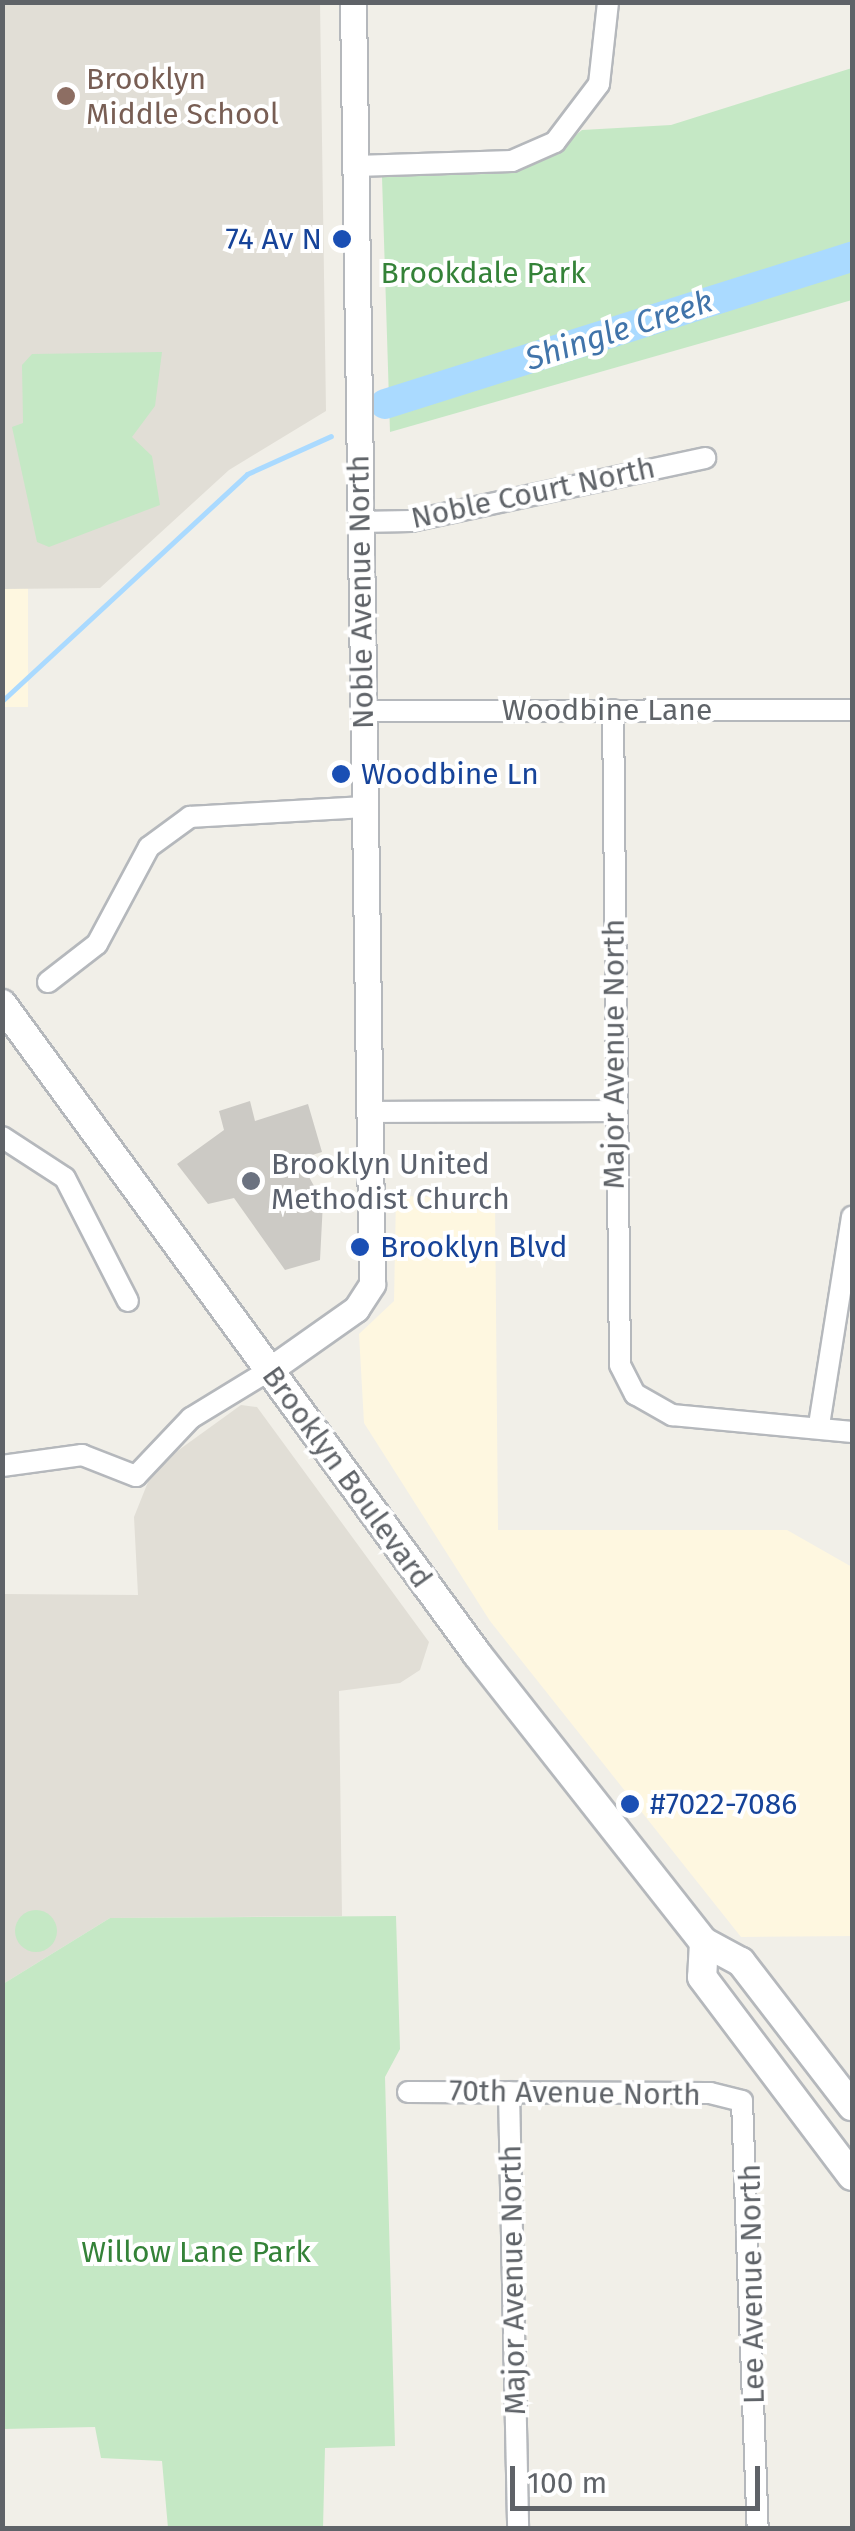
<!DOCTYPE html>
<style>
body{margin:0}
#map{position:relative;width:855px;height:2531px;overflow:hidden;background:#f1efe8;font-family:"Fira Sans",sans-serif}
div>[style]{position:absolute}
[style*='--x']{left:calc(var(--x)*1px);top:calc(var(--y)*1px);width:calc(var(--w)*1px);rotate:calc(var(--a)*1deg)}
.commercial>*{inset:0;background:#fef7e0;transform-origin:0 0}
.education>*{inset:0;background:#e1ded6}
.green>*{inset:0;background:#c5e8c5}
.round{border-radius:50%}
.stream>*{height:5px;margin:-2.5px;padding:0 2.5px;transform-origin:2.5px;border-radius:2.5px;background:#aadaff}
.river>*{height:30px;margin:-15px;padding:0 15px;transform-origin:15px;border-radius:15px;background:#aadaff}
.building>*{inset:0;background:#cccac5}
.roads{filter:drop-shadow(2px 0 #b5b8bc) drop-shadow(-2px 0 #b5b8bc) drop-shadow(0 2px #b5b8bc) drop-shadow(0 -2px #b5b8bc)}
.minor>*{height:20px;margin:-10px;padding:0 10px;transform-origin:10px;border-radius:10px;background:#fff}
.tertiary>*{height:25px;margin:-12.5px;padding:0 12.5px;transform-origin:12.5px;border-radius:12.5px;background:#fff}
.secondary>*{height:28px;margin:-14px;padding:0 14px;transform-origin:14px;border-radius:14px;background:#fff}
.dots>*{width:28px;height:28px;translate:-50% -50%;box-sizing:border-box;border:5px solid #fff;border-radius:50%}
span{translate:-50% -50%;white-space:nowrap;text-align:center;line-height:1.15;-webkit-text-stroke:8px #fff;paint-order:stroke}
.education-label{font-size:30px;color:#785e54}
.left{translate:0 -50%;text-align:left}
.transit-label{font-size:30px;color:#164399}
.right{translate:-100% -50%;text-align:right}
.park-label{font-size:30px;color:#348238}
.street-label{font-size:30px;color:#5f6368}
.worship-label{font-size:30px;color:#5b616d}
.water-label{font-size:32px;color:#4174aa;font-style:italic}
.frame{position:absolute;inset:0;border:5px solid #5f6368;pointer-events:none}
.scale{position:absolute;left:510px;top:2466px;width:250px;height:45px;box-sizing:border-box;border:5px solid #5f6368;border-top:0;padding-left:12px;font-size:30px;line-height:35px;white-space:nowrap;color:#5f6368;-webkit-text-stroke:8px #fff;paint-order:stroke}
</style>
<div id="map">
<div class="commercial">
<div style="left:28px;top:588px;width:119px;height:26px;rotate:90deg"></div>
<div style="clip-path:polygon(396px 1196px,495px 1198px,498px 1530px,787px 1530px,852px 1567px,852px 1936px,741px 1937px,490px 1621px,364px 1423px,359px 1334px,394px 1301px)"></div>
</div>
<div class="education">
<div style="clip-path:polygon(2px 3px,320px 3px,326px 411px,229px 470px,100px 588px,3px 589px)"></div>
<div style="clip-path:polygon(241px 1405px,257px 1407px,429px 1642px,420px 1670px,400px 1683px,339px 1691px,342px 1916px,110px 1918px,3px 1984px,3px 1594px,138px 1595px,134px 1517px,148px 1482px,169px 1457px)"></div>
</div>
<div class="green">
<div style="clip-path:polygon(852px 68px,852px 300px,390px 432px,382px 177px,486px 174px,547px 158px,582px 130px,671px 125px)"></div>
<div style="clip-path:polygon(162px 352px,155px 406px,132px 437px,152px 456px,160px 505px,49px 547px,37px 542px,12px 427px,23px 423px,22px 365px,32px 354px)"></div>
<div class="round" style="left:15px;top:1910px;width:42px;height:42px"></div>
<div style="clip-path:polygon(396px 1916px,400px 2049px,385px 2077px,395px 2446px,325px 2448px,323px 2528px,168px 2528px,162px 2461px,101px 2458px,95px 2427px,3px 2429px,3px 1984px,110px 1918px)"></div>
</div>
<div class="stream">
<div style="--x:2;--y:701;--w:334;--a:-42.8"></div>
<div style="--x:247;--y:474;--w:92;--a:-24.3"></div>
</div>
<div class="river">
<div style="--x:385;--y:404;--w:490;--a:-17.5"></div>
</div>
<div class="building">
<div style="clip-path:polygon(250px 1101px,255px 1121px,308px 1104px,322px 1152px,299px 1159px,323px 1202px,320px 1260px,285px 1270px,234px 1198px,208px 1204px,177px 1164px,224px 1130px,219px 1111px)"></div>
</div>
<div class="roads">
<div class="minor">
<div style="--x:356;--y:166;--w:156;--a:-1.8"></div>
<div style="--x:512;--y:161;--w:47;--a:-23.8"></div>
<div style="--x:555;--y:142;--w:73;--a:-52.8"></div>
<div style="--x:599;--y:84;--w:82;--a:-83.7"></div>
<div style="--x:359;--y:522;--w:52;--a:-1.1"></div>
<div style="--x:411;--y:521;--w:301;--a:-12.1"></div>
<div style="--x:613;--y:710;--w:655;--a:89.39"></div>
<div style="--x:620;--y:1365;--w:33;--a:63"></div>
<div style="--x:635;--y:1394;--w:43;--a:29.6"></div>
<div style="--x:672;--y:1415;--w:181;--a:5.4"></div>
<div style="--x:362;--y:711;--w:490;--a:-0.1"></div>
<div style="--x:48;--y:982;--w:62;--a:-37.8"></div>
<div style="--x:97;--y:944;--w:110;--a:-61.8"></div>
<div style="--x:149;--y:847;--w:51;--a:-36.2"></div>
<div style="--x:190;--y:817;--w:174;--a:-3.3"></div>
<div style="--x:370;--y:1112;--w:243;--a:-0.2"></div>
<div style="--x:2;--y:1137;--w:75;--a:33.1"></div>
<div style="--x:65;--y:1178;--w:138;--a:62.9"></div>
<div style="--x:819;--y:1425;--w:211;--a:-81"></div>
<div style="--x:2;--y:1466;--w:81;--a:-7.8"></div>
<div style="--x:82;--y:1455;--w:58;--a:21.3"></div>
<div style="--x:136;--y:1476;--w:80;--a:-46.5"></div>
<div style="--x:191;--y:1418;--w:90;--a:-31.4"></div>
<div style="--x:408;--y:2092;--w:302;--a:0.2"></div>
<div style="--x:710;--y:2093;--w:33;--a:14"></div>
<div style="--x:742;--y:2101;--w:427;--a:87.9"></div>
<div style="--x:509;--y:2092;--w:436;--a:88.8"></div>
</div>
<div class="tertiary">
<div style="--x:268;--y:1371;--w:108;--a:-35.2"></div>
<div style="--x:356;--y:1309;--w:30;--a:-57"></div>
<div style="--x:372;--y:1284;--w:1282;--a:-90.85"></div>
</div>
<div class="secondary">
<div style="--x:2;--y:1004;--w:805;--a:53.84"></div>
<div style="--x:477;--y:1654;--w:367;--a:51.8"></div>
<div style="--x:704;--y:1942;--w:42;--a:28.4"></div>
<div style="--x:741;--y:1962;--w:182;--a:52.4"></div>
<div style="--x:704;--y:1942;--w:35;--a:93"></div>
<div style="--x:702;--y:1977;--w:249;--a:53"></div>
</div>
</div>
<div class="dots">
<div style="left:66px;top:96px;background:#8d6e63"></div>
<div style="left:342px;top:239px;background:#1a4fb4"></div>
<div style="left:341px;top:774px;background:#1a4fb4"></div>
<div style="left:251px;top:1181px;background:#6b7280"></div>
<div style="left:360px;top:1247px;background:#1a4fb4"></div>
<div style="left:630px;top:1804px;background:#1a4fb4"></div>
</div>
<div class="education-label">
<span class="left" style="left:86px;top:96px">Brooklyn<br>Middle School</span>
</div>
<div class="transit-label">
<span class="right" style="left:322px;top:239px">74 Av N</span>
<span class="left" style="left:361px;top:774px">Woodbine Ln</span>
<span class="left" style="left:380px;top:1247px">Brooklyn Blvd</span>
<span class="left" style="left:650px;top:1804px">#7022-7086</span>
</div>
<div class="park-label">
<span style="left:483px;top:273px">Brookdale Park</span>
<span style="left:196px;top:2252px">Willow Lane Park</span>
</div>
<div class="street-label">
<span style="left:533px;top:493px;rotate:-12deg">Noble Court North</span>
<span style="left:361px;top:592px;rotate:-91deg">Noble Avenue North</span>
<span style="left:607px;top:710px">Woodbine Lane</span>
<span style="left:614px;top:1054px;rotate:-90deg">Major Avenue North</span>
<span style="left:347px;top:1477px;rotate:54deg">Brooklyn Boulevard</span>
<span style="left:575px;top:2093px;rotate:1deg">70th Avenue North</span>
<span style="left:513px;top:2280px;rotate:-91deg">Major Avenue North</span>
<span style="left:752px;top:2284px;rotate:-91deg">Lee Avenue North</span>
</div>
<div class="worship-label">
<span class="left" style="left:271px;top:1181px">Brooklyn United<br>Methodist Church</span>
</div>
<div class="water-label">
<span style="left:619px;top:330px;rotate:-18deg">Shingle Creek</span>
</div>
<div class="frame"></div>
<div class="scale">100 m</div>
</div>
